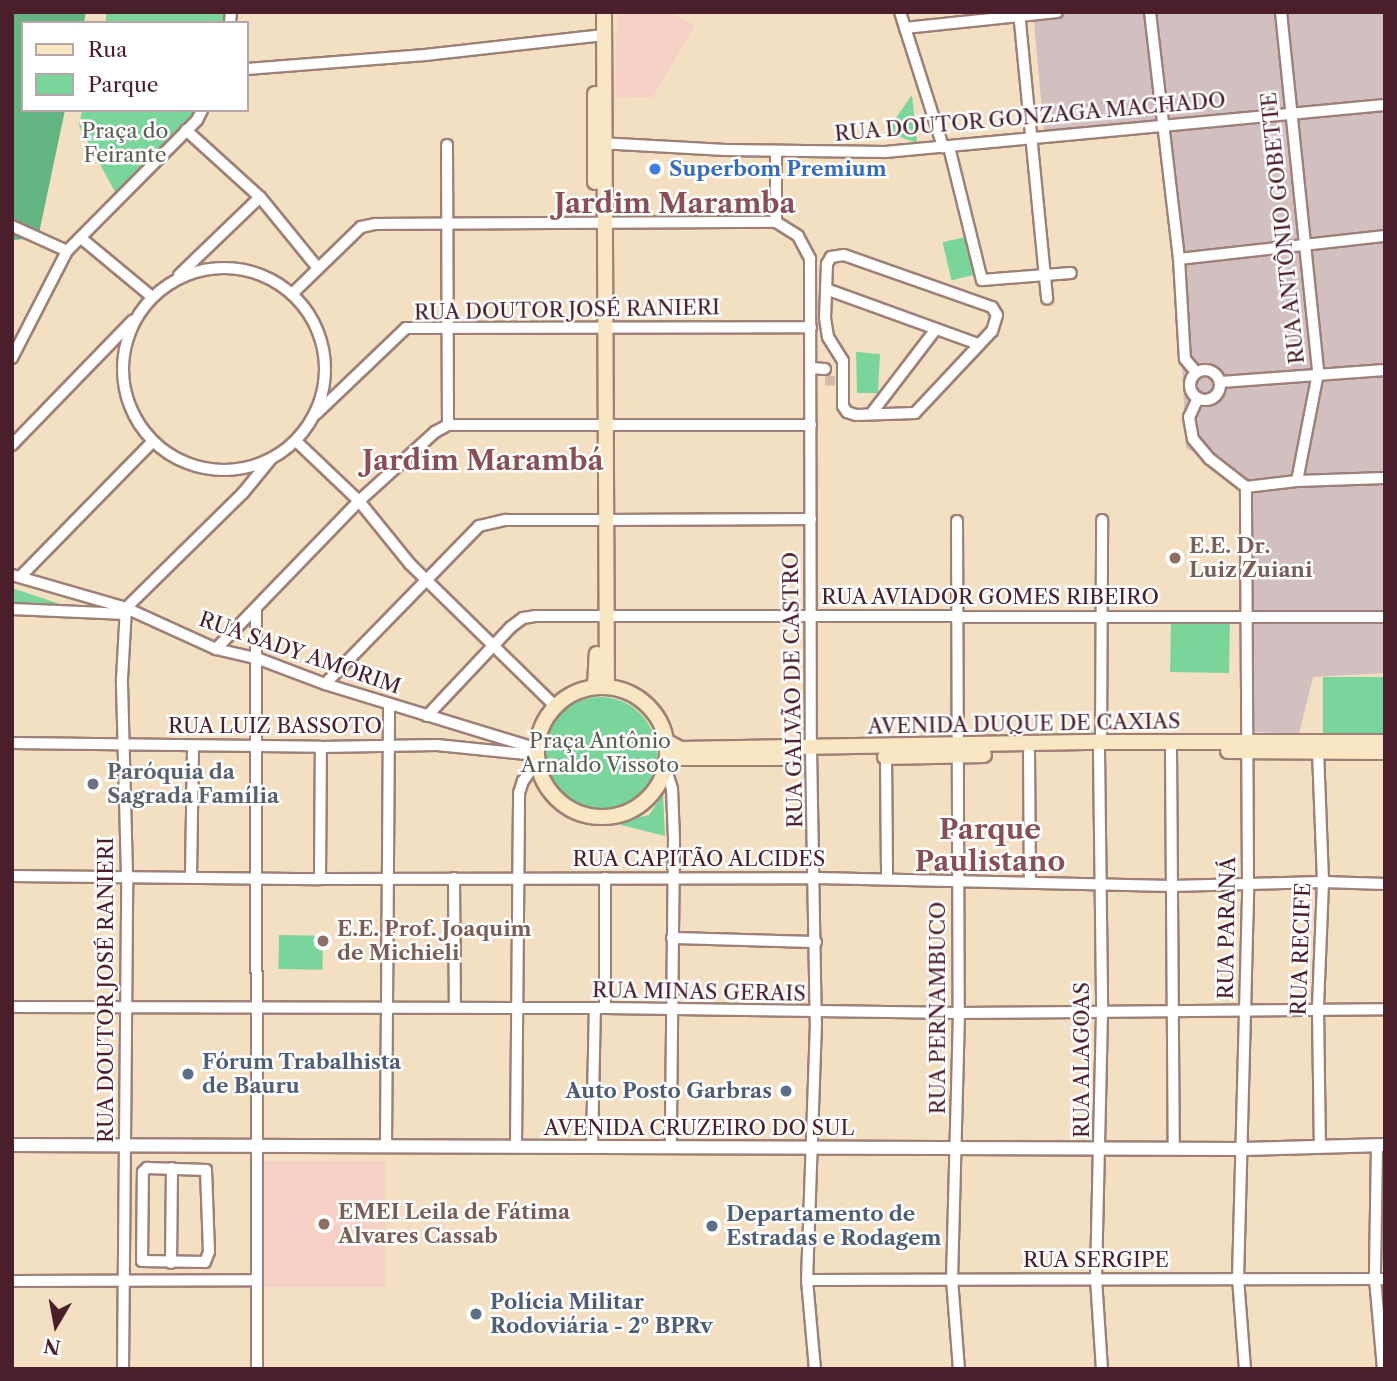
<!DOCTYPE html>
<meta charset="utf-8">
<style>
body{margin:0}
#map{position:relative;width:1397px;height:1381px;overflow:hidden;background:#f3e0c3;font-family:"Libre Caslon Text",serif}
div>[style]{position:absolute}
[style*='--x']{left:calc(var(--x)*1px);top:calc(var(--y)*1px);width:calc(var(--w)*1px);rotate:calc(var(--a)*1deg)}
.built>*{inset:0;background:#f7d1c6;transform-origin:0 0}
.industrial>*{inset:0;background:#d2bfbf}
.green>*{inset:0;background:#7ad59b;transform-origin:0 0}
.round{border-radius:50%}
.forest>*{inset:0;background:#63b683}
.minor-tunnel>*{height:10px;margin-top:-5px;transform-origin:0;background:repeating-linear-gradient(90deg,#d1b9a5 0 10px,transparent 0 15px)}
.roads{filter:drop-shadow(2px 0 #9e8077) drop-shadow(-2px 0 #9e8077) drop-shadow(0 2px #9e8077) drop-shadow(0 -2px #9e8077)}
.minor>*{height:10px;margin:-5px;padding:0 5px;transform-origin:5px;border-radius:5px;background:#fff}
.minor>.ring{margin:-5px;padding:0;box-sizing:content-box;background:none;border:10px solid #fff;border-radius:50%}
.tertiary>*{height:12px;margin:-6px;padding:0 6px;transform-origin:6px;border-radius:6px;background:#fff}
.secondary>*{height:14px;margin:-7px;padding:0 7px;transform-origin:7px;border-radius:7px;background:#f9e7c3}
.secondary>.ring{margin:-7px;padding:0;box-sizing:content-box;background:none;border:14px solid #f9e7c3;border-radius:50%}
.dots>*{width:19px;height:19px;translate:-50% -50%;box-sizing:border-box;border:4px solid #fff;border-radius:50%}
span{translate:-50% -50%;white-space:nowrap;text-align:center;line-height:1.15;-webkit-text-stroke:5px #fff;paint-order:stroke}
.street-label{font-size:21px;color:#4a1f2b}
.park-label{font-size:21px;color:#5b5f52}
.shop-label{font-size:21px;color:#366cbe;font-weight:700}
.left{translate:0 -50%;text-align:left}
.education-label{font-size:21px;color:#785e54;font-weight:700}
.worship-label{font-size:21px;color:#5b616d;font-weight:700}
.service-label{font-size:21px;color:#4e5e75;font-weight:700}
.right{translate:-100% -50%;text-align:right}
.district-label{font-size:28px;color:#885054;font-weight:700}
.frame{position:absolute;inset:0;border:14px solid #4a1f2b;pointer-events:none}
.legend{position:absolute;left:21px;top:21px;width:228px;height:91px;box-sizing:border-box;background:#fff;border:2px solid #b7a5aa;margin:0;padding:9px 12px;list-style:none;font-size:21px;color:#4a1f2b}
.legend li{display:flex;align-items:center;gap:14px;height:35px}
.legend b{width:35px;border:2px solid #b7a5aa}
.north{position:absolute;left:21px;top:1290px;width:70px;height:70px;-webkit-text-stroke:5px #fff;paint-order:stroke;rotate:190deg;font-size:19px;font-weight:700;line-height:28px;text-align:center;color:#4a1f2b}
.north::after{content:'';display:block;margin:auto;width:24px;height:32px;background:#4a1f2b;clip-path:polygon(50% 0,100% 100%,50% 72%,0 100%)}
</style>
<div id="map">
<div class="built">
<div style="clip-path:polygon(617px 12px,669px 12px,695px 25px,653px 97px,615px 98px)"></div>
<div style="left:262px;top:1161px;width:123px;height:126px"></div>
</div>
<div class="industrial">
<div style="clip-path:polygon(1033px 12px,1385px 12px,1385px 673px,1313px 677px,1299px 734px,1254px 732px,1249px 483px,1186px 448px,1178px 282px,1156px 129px,1044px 131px)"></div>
</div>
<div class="green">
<div style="left:106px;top:12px;width:118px;height:11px"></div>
<div style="clip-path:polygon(912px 95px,917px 143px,886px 132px)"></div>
<div style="clip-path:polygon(82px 110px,196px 110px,119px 199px,79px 126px)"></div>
<div style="left:965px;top:237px;width:39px;height:23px;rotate:77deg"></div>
<div style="clip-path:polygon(856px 352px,880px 354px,878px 393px,857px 393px)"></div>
<div style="clip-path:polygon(12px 588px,90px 614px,12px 612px)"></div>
<div style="left:1171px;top:619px;width:59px;height:53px;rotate:1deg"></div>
<div style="left:1323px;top:677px;width:62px;height:57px"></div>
<div class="round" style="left:543px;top:697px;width:114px;height:114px"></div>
<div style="clip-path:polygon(663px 794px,665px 836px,621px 825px,623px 821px,649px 815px)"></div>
<div style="left:279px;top:935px;width:44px;height:34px;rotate:1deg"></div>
</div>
<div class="forest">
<div style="clip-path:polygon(12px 12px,86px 12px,84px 23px,23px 23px,23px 110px,65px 110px,38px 238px,12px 240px)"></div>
</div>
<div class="minor-tunnel">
<div style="--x:825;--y:380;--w:10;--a:6"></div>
</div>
<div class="roads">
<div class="minor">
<div style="--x:900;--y:12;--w:142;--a:72.3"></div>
<div style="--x:1019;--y:12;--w:288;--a:84.4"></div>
<div style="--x:1150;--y:12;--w:249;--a:83.3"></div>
<div style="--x:1179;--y:259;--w:100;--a:86.6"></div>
<div style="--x:1185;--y:359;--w:17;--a:50"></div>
<div style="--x:1281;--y:12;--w:363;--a:84.1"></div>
<div style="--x:1318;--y:373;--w:110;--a:101"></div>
<div style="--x:230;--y:23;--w:11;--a:-85"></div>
<div style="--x:905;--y:28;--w:153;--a:-6"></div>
<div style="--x:247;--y:69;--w:179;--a:-4.5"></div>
<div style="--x:425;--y:55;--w:180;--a:-6.4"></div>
<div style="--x:186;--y:130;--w:100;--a:42.2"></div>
<div style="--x:260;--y:197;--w:92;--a:50.8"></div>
<div style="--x:599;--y:143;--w:127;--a:3.2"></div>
<div style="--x:726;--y:150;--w:159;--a:0.7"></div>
<div style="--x:885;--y:152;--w:502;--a:-5.37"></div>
<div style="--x:447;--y:145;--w:280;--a:89.8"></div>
<div style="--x:949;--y:147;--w:137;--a:76.1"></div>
<div style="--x:982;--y:280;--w:89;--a:-4.5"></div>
<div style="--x:776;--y:151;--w:71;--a:90"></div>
<div style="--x:776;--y:222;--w:26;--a:32"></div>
<div style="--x:798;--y:236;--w:26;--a:62"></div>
<div style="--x:810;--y:259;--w:489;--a:89.9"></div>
<div style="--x:811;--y:748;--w:275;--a:89"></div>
<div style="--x:816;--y:1023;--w:257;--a:92"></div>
<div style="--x:807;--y:1280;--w:89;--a:84.9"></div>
<div style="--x:12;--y:226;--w:60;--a:24.4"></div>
<div style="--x:81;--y:238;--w:92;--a:39.7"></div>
<div style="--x:844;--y:255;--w:157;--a:19.4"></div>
<div style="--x:992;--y:307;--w:9;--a:58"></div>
<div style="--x:997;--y:315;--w:17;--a:107"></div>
<div style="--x:992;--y:331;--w:112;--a:133.2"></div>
<div style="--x:915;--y:413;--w:59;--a:178.1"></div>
<div style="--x:856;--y:415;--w:9;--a:-162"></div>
<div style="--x:847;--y:412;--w:7;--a:-124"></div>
<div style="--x:843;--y:406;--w:45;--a:-90"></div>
<div style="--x:843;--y:361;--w:28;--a:-122"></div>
<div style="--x:828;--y:337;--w:19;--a:-99"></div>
<div style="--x:825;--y:318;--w:54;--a:-87.9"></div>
<div style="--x:827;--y:264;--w:8;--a:-60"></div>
<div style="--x:831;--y:257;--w:13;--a:-9"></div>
<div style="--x:1179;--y:259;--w:207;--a:-6.4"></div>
<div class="ring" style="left:123px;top:268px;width:192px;height:192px"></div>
<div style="--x:179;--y:275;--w:112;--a:-43.9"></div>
<div style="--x:826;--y:289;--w:162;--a:19.9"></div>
<div style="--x:292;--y:294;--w:96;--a:-44.2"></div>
<div style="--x:361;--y:227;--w:14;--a:-12"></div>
<div style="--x:375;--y:224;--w:401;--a:-0.3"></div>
<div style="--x:12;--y:358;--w:120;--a:-62.8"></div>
<div style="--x:67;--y:251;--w:185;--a:-45.2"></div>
<div style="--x:197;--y:120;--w:11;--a:-63"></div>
<div style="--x:811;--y:368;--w:14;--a:4"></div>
<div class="ring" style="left:1190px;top:370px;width:20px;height:20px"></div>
<div style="--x:1221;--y:382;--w:164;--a:-4.2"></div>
<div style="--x:1198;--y:398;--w:21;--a:115"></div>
<div style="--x:1189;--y:417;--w:22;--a:80"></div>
<div style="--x:1193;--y:439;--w:26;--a:50"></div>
<div style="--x:1210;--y:459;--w:46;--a:37.9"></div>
<div style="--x:1246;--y:487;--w:51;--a:-6.7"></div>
<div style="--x:1297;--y:481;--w:88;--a:-2"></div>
<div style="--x:316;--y:414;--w:124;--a:-43.7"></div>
<div style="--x:406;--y:328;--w:405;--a:-0.1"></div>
<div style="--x:871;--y:414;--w:107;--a:-52.6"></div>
<div style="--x:296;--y:441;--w:87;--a:43.6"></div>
<div style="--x:359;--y:501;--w:81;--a:51"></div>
<div style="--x:410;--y:564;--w:203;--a:44.4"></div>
<div style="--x:12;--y:445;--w:173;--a:-45.9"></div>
<div style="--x:606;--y:520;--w:205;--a:-0.3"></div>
<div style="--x:957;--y:521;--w:492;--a:89.8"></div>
<div style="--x:959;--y:1013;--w:266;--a:91.5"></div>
<div style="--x:952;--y:1279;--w:90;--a:85.6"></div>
<div style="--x:12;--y:575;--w:119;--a:16.1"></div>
<div style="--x:126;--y:608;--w:99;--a:24.5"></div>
<div style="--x:216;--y:649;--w:44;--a:13.1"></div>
<div style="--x:259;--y:659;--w:71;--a:20.7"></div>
<div style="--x:325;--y:684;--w:222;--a:17"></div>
<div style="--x:20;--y:577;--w:189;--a:-45.6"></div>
<div style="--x:12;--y:609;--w:114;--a:2.5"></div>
<div style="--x:256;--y:609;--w:760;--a:89.92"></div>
<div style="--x:216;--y:649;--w:206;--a:-46"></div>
<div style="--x:359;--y:501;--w:103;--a:-42.2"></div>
<div style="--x:435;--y:432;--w:15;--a:-28"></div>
<div style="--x:448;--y:425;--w:363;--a:0"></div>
<div style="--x:325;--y:684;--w:221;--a:-45.7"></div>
<div style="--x:479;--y:526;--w:28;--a:-13"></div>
<div style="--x:506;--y:520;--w:91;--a:0"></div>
<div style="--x:427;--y:716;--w:122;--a:-46.7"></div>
<div style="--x:511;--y:627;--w:15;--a:-37"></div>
<div style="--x:523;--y:618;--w:12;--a:-9"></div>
<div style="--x:535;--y:616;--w:850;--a:0.07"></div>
<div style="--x:1101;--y:742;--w:222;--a:-89.7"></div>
<div style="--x:12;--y:743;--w:309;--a:0.7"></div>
<div style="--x:321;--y:747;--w:116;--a:-1"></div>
<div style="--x:437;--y:745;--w:100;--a:5.8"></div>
<div style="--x:1099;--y:751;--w:262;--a:89.3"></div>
<div style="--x:1102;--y:1013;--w:266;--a:91.3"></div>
<div style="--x:1096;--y:1279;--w:90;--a:86.2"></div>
<div style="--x:1171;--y:751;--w:397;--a:89.6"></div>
<div style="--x:1318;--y:751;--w:131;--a:87.8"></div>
<div style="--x:1323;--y:882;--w:127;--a:92.3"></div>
<div style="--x:1318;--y:1009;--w:138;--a:89.2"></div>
<div style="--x:1029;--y:752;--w:130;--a:89.6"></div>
<div style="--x:886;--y:757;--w:121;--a:89.5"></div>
<div style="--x:665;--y:767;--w:23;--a:72"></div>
<div style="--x:672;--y:789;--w:49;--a:87.7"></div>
<div style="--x:674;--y:838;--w:308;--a:90.6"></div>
<div style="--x:12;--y:876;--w:308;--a:0.6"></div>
<div style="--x:320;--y:879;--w:496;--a:-0.1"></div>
<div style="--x:816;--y:878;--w:356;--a:1.3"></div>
<div style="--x:1172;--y:886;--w:151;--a:-1.5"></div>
<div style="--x:1323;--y:882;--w:62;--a:1.8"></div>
<div style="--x:191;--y:876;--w:130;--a:-89.1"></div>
<div style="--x:454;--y:878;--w:129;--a:89.6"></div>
<div style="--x:320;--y:879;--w:132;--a:-89.6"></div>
<div style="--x:672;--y:938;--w:144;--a:1.6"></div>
<div style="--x:12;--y:1007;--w:593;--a:0.1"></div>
<div style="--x:605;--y:1008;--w:354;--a:0.8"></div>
<div style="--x:959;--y:1013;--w:426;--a:-0.5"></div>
<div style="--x:605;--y:1008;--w:130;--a:-90"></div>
<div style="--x:1377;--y:1145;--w:134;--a:90.9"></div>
<div style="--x:1375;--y:1279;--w:90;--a:84.9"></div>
<div style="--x:386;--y:1146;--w:442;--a:-89.6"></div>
<div style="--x:516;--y:1146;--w:353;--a:-89.5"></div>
<div style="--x:519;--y:793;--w:13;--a:-72"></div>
<div style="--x:523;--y:781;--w:24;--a:-54"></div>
<div style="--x:592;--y:1147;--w:138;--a:-88.8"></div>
<div style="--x:147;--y:1168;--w:59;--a:1.9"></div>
<div style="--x:206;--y:1170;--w:82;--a:87.9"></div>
<div style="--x:209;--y:1252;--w:11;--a:112"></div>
<div style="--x:205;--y:1262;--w:63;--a:-179.1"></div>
<div style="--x:142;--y:1261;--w:89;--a:-89.4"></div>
<div style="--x:143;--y:1172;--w:6;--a:-45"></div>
<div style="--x:171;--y:1263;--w:95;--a:-89.4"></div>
<div style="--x:807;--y:1280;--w:578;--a:-0.1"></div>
<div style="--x:12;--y:1281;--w:245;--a:-0.2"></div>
<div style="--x:123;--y:1369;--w:494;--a:-89.5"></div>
<div style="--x:127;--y:875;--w:196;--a:-91.5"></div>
<div style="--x:122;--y:679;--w:71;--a:-86.8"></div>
<div style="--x:126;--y:608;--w:164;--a:-44.5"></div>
<div style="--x:243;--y:493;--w:43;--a:-50.7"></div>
<div style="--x:1245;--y:1369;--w:90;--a:-94.4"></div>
<div style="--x:1238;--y:1279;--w:395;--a:-88.5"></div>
<div style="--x:1248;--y:884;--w:397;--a:-90.3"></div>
</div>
<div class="tertiary">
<div style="--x:12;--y:1145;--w:1232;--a:0.19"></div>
<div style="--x:1244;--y:1149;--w:141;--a:-1.6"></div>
</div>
<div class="secondary">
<div style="--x:604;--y:12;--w:675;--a:89.75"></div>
<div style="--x:595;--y:182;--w:88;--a:-90"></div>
<div class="ring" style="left:537px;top:687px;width:116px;height:116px"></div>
<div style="--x:595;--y:687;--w:33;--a:-87"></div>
<div style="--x:667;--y:742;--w:16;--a:27"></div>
<div style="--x:681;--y:749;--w:420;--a:-1"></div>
<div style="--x:1101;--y:742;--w:284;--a:0"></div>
<div style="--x:1228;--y:751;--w:157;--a:0.4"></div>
<div style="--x:885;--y:757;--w:99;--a:-1.2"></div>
<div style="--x:667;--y:758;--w:128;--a:0"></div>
</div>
</div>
<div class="dots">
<div style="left:655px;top:169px;background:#3f7fe0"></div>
<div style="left:1175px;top:558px;background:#8d6e63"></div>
<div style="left:93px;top:784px;background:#6b7280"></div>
<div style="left:323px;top:941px;background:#8d6e63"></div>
<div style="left:188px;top:1074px;background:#5c6f8a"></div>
<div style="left:786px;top:1091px;background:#5c6f8a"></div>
<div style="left:324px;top:1224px;background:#8d6e63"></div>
<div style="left:712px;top:1226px;background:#5c6f8a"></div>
<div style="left:476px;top:1314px;background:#5c6f8a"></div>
</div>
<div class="street-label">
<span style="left:1030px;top:117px;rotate:-5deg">RUA DOUTOR GONZAGA MACHADO</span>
<span style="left:1283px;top:228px;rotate:-96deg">RUA ANTÔNIO GOBETTE</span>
<span style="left:567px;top:310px;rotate:-1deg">RUA DOUTOR JOSÉ RANIERI</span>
<span style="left:990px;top:597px">RUA AVIADOR GOMES RIBEIRO</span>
<span style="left:300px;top:653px;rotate:19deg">RUA SADY AMORIM</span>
<span style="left:793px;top:690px;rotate:-91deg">RUA GALVÃO DE CASTRO</span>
<span style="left:1024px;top:724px;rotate:-1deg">AVENIDA DUQUE DE CAXIAS</span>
<span style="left:275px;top:726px">RUA LUIZ BASSOTO</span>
<span style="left:699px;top:859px">RUA CAPITÃO ALCIDES</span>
<span style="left:1227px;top:928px;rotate:-89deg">RUA PARANÁ</span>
<span style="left:1301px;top:949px;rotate:-88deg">RUA RECIFE</span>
<span style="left:106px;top:990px;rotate:-90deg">RUA DOUTOR JOSÉ RANIERI</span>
<span style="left:699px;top:992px;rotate:1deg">RUA MINAS GERAIS</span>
<span style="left:938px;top:1008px;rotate:-90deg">RUA PERNAMBUCO</span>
<span style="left:1082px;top:1060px;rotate:-90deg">RUA ALAGOAS</span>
<span style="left:699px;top:1128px">AVENIDA CRUZEIRO DO SUL</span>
<span style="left:1096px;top:1260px">RUA SERGIPE</span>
</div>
<div class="park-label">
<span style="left:125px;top:143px">Praça do<br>Feirante</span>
<span style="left:600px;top:753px">Praça Antônio<br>Arnaldo Vissoto</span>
</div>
<div class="shop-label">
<span class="left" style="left:669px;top:169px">Superbom Premium</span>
</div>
<div class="education-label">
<span class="left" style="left:1189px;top:558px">E.E. Dr.<br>Luiz Zuiani</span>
<span class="left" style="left:337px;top:941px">E.E. Prof. Joaquim<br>de Michieli</span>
<span class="left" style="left:338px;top:1224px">EMEI Leila de Fátima<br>Alvares Cassab</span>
</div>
<div class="worship-label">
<span class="left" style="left:107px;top:784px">Paróquia da<br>Sagrada Família</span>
</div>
<div class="service-label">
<span class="left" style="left:202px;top:1074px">Fórum Trabalhista<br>de Bauru</span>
<span class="right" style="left:772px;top:1091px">Auto Posto Garbras</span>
<span class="left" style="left:726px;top:1226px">Departamento de<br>Estradas e Rodagem</span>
<span class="left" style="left:490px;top:1314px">Polícia Militar<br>Rodoviária - 2º BPRv</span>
</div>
<div class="district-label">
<span style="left:675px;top:203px">Jardim Maramba</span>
<span style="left:483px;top:460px">Jardim Marambá</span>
<span style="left:990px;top:845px">Parque<br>Paulistano</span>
</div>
<div class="frame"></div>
<ul class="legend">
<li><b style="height:9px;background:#f9e7c3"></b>Rua</li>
<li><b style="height:19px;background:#7ad59b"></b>Parque</li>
</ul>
<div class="north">N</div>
</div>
